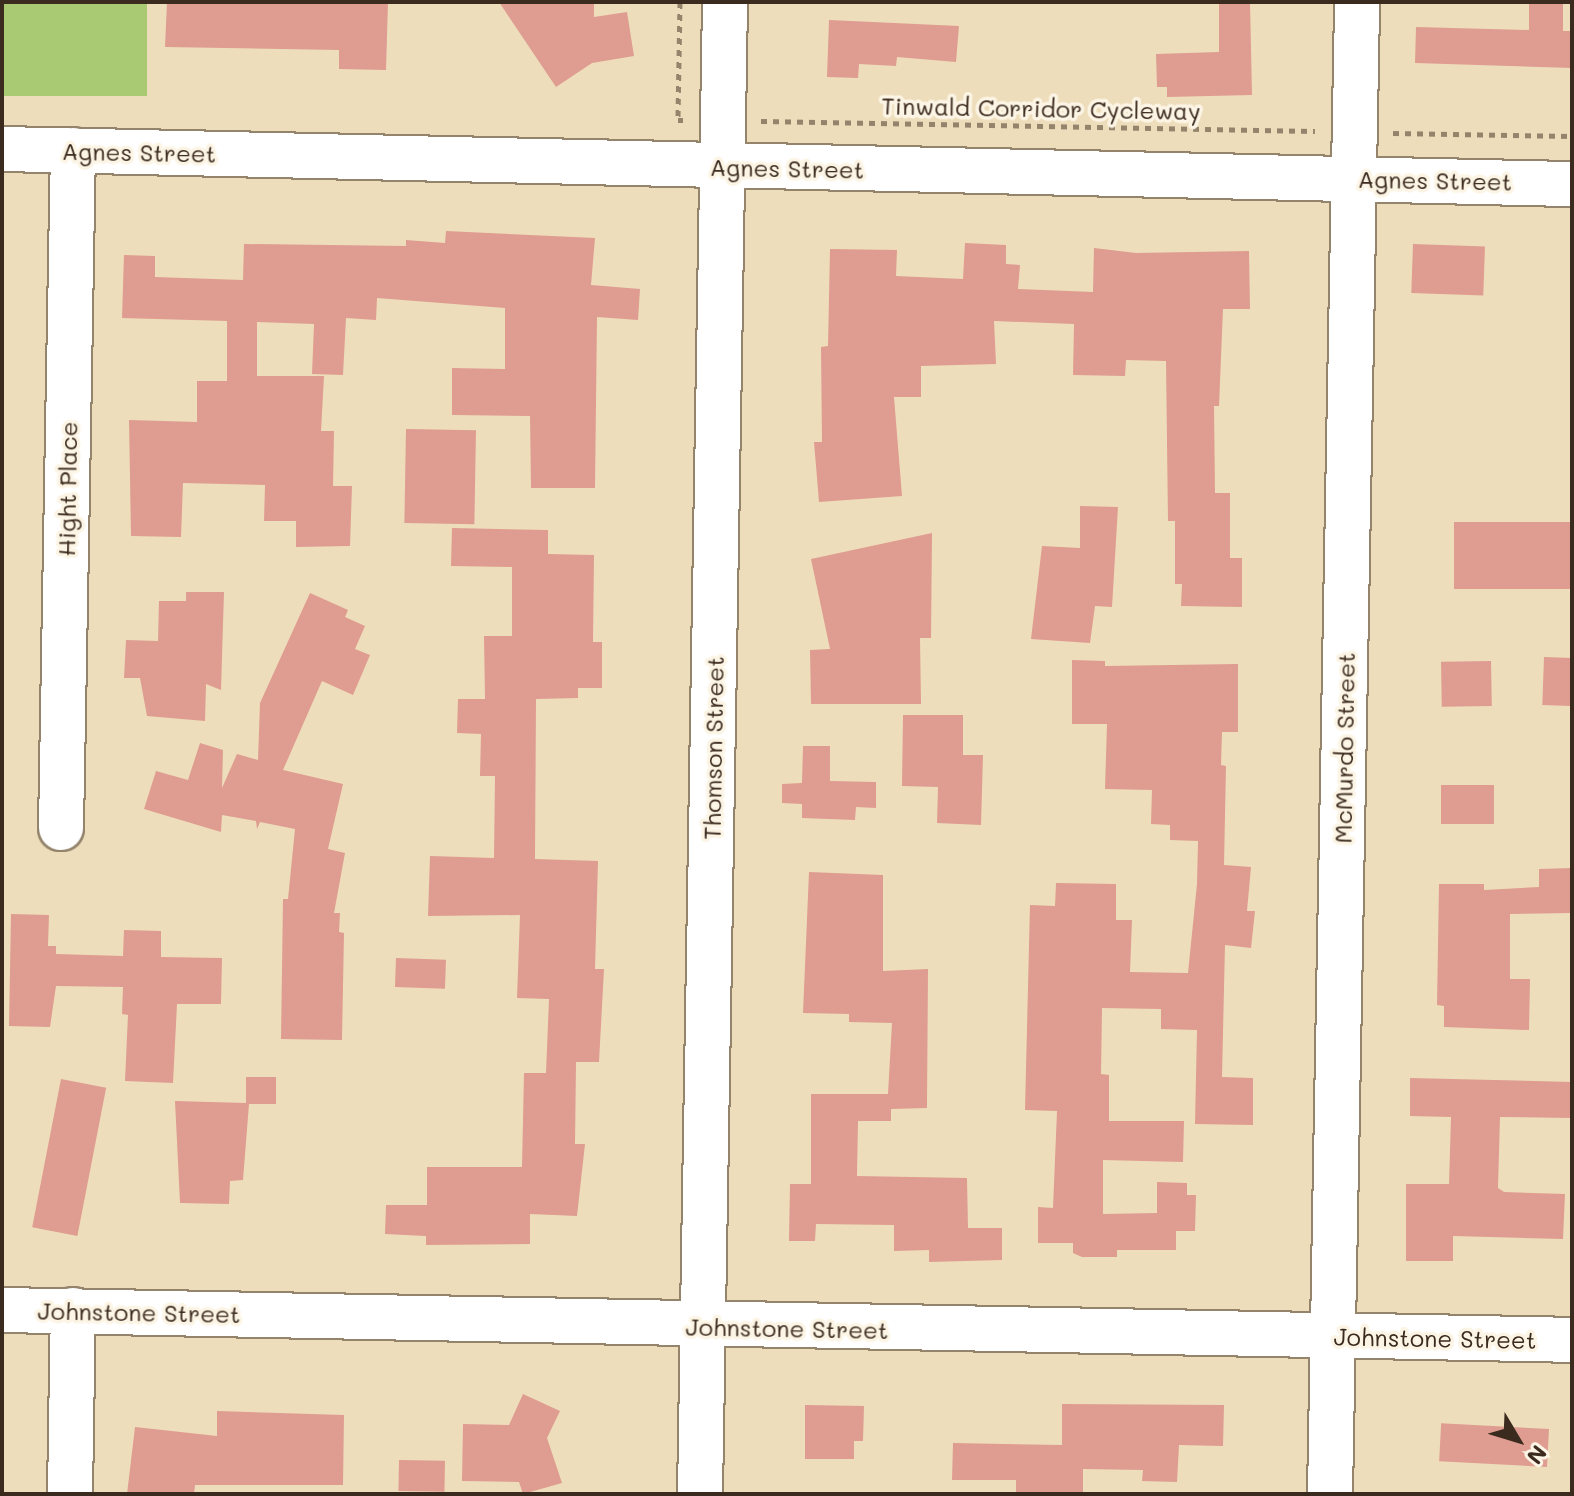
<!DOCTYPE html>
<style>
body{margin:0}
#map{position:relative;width:1574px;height:1496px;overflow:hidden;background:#edb;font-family:Mali,sans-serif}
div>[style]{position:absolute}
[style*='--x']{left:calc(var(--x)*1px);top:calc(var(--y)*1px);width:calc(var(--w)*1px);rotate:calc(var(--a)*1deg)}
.green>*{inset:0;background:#a9ca73;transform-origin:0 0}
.building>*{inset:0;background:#df9c90;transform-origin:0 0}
.path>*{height:5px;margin-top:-2.5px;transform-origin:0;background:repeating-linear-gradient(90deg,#94846c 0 6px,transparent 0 12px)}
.roads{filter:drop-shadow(2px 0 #94846c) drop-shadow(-2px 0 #94846c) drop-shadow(0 2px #94846c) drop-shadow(0 -2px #94846c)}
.minor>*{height:44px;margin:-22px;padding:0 22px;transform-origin:22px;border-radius:22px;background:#fff}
span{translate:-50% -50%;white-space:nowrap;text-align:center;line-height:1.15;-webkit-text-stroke:7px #fcf5e5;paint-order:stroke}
.street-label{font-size:24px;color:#3b2a1e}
.frame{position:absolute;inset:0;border:4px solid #3b2a1e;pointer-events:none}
.north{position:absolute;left:1478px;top:1400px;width:80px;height:80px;-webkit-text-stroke:6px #fcf5e5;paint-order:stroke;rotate:128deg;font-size:22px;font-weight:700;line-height:32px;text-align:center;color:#3b2a1e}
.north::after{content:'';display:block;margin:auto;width:28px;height:36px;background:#3b2a1e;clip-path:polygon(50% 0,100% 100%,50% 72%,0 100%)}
</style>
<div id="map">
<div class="green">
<div style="left:2px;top:2px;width:145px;height:94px"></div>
</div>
<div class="building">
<div style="clip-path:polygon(167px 2px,388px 2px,386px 70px,339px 69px,339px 50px,165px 47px)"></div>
<div style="clip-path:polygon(499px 2px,594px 2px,594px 17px,627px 12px,634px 56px,592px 63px,556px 87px)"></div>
<div style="clip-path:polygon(1219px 2px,1250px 2px,1252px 95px,1167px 97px,1167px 87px,1157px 87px,1156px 54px,1219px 52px)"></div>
<div style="clip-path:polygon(1529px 2px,1563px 2px,1563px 31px,1572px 31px,1572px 68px,1415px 63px,1416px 27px,1529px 30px)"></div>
<div style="clip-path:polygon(829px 20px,959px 26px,956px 62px,897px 57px,896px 66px,859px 64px,858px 78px,827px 77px)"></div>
<div style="clip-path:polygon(446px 231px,595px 238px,591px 285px,640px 289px,638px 320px,597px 317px,595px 488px,531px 488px,530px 416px,452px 415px,452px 368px,505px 369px,505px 308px,377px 298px,376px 320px,346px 318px,343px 375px,312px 374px,314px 324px,257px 322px,257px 376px,324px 376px,321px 431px,334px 431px,333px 486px,352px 486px,350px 546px,296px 547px,296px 521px,264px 521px,265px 485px,183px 483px,181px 537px,131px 536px,129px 420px,197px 422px,197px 381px,227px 381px,227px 321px,122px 318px,124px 255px,155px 256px,155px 277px,243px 280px,244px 244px,406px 246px,406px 240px,445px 243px)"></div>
<div style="clip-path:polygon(965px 243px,1006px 245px,1006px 264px,1020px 265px,1018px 289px,1093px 292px,1094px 248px,1136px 253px,1249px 251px,1250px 309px,1223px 309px,1219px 406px,1214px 406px,1215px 493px,1230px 493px,1230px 558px,1242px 558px,1242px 607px,1181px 606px,1182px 584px,1175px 584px,1175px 521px,1168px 521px,1166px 361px,1126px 360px,1125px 376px,1073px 375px,1074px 324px,994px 321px,996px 364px,921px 366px,921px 397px,894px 397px,902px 496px,819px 502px,814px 442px,822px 442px,821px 347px,828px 346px,830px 249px,897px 250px,896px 276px,963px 279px)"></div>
<div style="left:1413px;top:244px;width:72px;height:49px;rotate:2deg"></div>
<div style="left:406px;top:429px;width:70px;height:94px;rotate:1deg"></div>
<div style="clip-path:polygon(1080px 506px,1118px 507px,1112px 607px,1095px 606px,1090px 643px,1031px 639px,1042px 546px,1080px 548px)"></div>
<div style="left:1572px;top:522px;width:67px;height:118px;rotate:90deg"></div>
<div style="clip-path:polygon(452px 528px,548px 530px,548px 554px,594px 555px,593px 642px,602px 642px,602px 688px,578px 688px,578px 698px,536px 699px,535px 859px,598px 861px,595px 969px,604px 969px,599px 1062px,576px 1062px,575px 1144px,585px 1144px,577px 1216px,530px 1214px,530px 1244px,426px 1245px,426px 1236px,385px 1234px,386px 1205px,427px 1205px,427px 1167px,522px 1167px,524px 1073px,546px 1073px,549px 999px,517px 998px,520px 915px,428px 916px,430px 856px,494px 858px,495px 776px,480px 776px,481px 734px,457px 733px,458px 699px,485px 699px,484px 636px,512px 636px,512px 567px,451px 566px)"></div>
<div style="clip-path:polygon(932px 533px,931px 638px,920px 638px,921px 704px,811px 704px,810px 650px,830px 649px,811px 559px)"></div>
<div style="clip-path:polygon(186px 592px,224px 592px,221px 690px,206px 684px,205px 721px,147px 716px,140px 678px,124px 678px,126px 640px,158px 641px,159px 601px,186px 601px)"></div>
<div style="clip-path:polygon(310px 593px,348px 610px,345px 617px,365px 626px,355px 649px,370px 655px,353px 695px,322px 681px,283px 770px,343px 784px,328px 849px,345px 853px,334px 913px,340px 913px,339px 932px,344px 933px,342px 1040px,281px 1039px,283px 899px,288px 899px,295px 829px,260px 822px,257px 829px,256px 821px,222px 815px,221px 832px,144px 809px,156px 771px,188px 780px,200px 743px,223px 750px,222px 788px,237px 754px,258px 760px,260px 703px)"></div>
<div style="left:1544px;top:657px;width:28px;height:48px;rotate:2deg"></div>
<div style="clip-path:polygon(1072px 660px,1105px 661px,1105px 666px,1238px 664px,1238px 732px,1222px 732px,1221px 765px,1226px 766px,1224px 865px,1251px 867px,1247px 911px,1255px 911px,1251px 948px,1225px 945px,1222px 1077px,1253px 1078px,1253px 1125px,1195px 1124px,1197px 1030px,1161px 1029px,1161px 1009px,1102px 1008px,1101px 1074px,1109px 1075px,1109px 1121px,1184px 1121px,1183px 1162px,1103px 1160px,1103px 1214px,1157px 1213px,1157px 1182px,1187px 1183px,1187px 1195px,1196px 1195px,1195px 1231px,1176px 1231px,1176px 1250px,1117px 1250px,1117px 1257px,1082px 1257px,1073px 1253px,1073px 1243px,1038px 1243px,1038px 1207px,1053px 1208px,1057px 1111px,1025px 1110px,1030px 905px,1055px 906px,1056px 883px,1116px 884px,1116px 920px,1132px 920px,1130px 972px,1188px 973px,1197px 884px,1198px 841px,1170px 840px,1170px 825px,1151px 824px,1152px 790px,1105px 789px,1107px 724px,1072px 724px)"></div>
<div style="left:1491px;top:661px;width:45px;height:50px;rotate:89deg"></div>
<div style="clip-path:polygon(903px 715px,963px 715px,963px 755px,983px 755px,981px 825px,937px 823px,938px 787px,902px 786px)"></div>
<div style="clip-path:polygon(803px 746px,830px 746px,830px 781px,876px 782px,876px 808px,856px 807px,855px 820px,802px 818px,802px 804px,782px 803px,782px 784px,802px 783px)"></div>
<div style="left:1441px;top:785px;width:53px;height:39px"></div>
<div style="clip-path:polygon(1572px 868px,1572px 913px,1510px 914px,1510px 979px,1530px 979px,1529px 1030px,1444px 1027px,1444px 1006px,1437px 1005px,1439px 884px,1484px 884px,1484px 890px,1539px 887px,1539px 869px)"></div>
<div style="clip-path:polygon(809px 872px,883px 875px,883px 971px,928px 969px,927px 1108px,891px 1109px,891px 1121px,858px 1121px,857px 1176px,967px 1178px,968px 1228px,1002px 1228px,1002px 1260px,929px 1262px,929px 1250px,894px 1251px,894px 1225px,816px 1224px,815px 1241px,789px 1241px,790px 1184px,811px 1184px,811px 1094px,888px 1094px,892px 1023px,849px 1022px,849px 1014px,803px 1013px)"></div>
<div style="clip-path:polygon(11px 914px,49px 915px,48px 946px,56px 946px,56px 954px,123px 956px,124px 930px,161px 931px,161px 957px,222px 958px,221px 1004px,177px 1004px,173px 1083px,125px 1081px,128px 1015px,122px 1014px,123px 987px,56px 986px,50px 1027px,9px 1026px)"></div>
<div style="left:396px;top:958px;width:50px;height:29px;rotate:2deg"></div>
<div style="clip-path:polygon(246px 1077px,276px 1077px,276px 1104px,249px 1104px,243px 1180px,230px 1181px,229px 1204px,180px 1203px,175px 1101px,246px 1103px)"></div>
<div style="clip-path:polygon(1410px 1078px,1572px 1082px,1572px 1118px,1500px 1117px,1498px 1188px,1504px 1192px,1565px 1194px,1563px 1239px,1453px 1236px,1453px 1261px,1406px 1261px,1406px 1184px,1449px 1184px,1451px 1117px,1410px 1116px)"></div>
<div style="left:61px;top:1079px;width:46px;height:151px;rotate:11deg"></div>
<div style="clip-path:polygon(523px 1394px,560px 1411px,547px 1438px,562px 1483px,523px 1494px,519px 1482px,462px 1481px,463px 1424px,509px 1425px)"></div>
<div style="clip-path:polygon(1062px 1404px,1224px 1405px,1223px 1446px,1179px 1445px,1177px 1482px,1142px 1481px,1143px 1470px,1083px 1469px,1083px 1494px,1016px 1494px,1016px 1480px,952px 1480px,953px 1443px,1062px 1445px)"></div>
<div style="clip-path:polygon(805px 1405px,864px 1406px,863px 1441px,854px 1441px,854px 1459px,805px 1459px)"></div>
<div style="clip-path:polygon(217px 1411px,344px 1415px,343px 1485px,195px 1485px,194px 1494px,127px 1494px,135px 1427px,217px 1436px)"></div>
<div style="left:1549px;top:1429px;width:38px;height:108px;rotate:93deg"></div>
<div style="left:399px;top:1460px;width:46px;height:31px;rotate:1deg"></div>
</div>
<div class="path">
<div style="--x:680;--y:2;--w:118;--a:91"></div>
<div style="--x:678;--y:120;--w:5;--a:0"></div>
<div style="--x:761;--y:121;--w:554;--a:1.03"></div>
<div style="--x:1393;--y:133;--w:179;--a:1"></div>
</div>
<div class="roads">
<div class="minor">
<div style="--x:2;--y:149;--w:1570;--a:1.28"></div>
<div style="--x:61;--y:828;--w:678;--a:-88.99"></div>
<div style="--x:2;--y:1310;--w:1570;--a:1.09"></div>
<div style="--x:70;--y:1494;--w:184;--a:-89.1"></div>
<div style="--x:700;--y:1494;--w:1492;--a:-89.04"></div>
<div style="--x:1330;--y:1494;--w:1492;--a:-88.96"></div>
</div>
</div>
<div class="street-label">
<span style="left:1041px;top:108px;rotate:1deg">Tinwald Corridor Cycleway</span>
<span style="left:139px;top:152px;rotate:1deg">Agnes Street</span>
<span style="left:787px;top:168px;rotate:1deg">Agnes Street</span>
<span style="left:1435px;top:180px;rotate:1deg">Agnes Street</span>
<span style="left:67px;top:489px;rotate:-89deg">Hight Place</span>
<span style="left:713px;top:748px;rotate:-89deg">Thomson Street</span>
<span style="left:1344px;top:748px;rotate:-89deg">McMurdo Street</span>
<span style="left:139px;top:1312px;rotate:1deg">Johnstone Street</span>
<span style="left:787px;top:1328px;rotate:1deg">Johnstone Street</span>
<span style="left:1435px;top:1338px;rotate:1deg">Johnstone Street</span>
</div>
<div class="frame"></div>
<div class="north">N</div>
</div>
